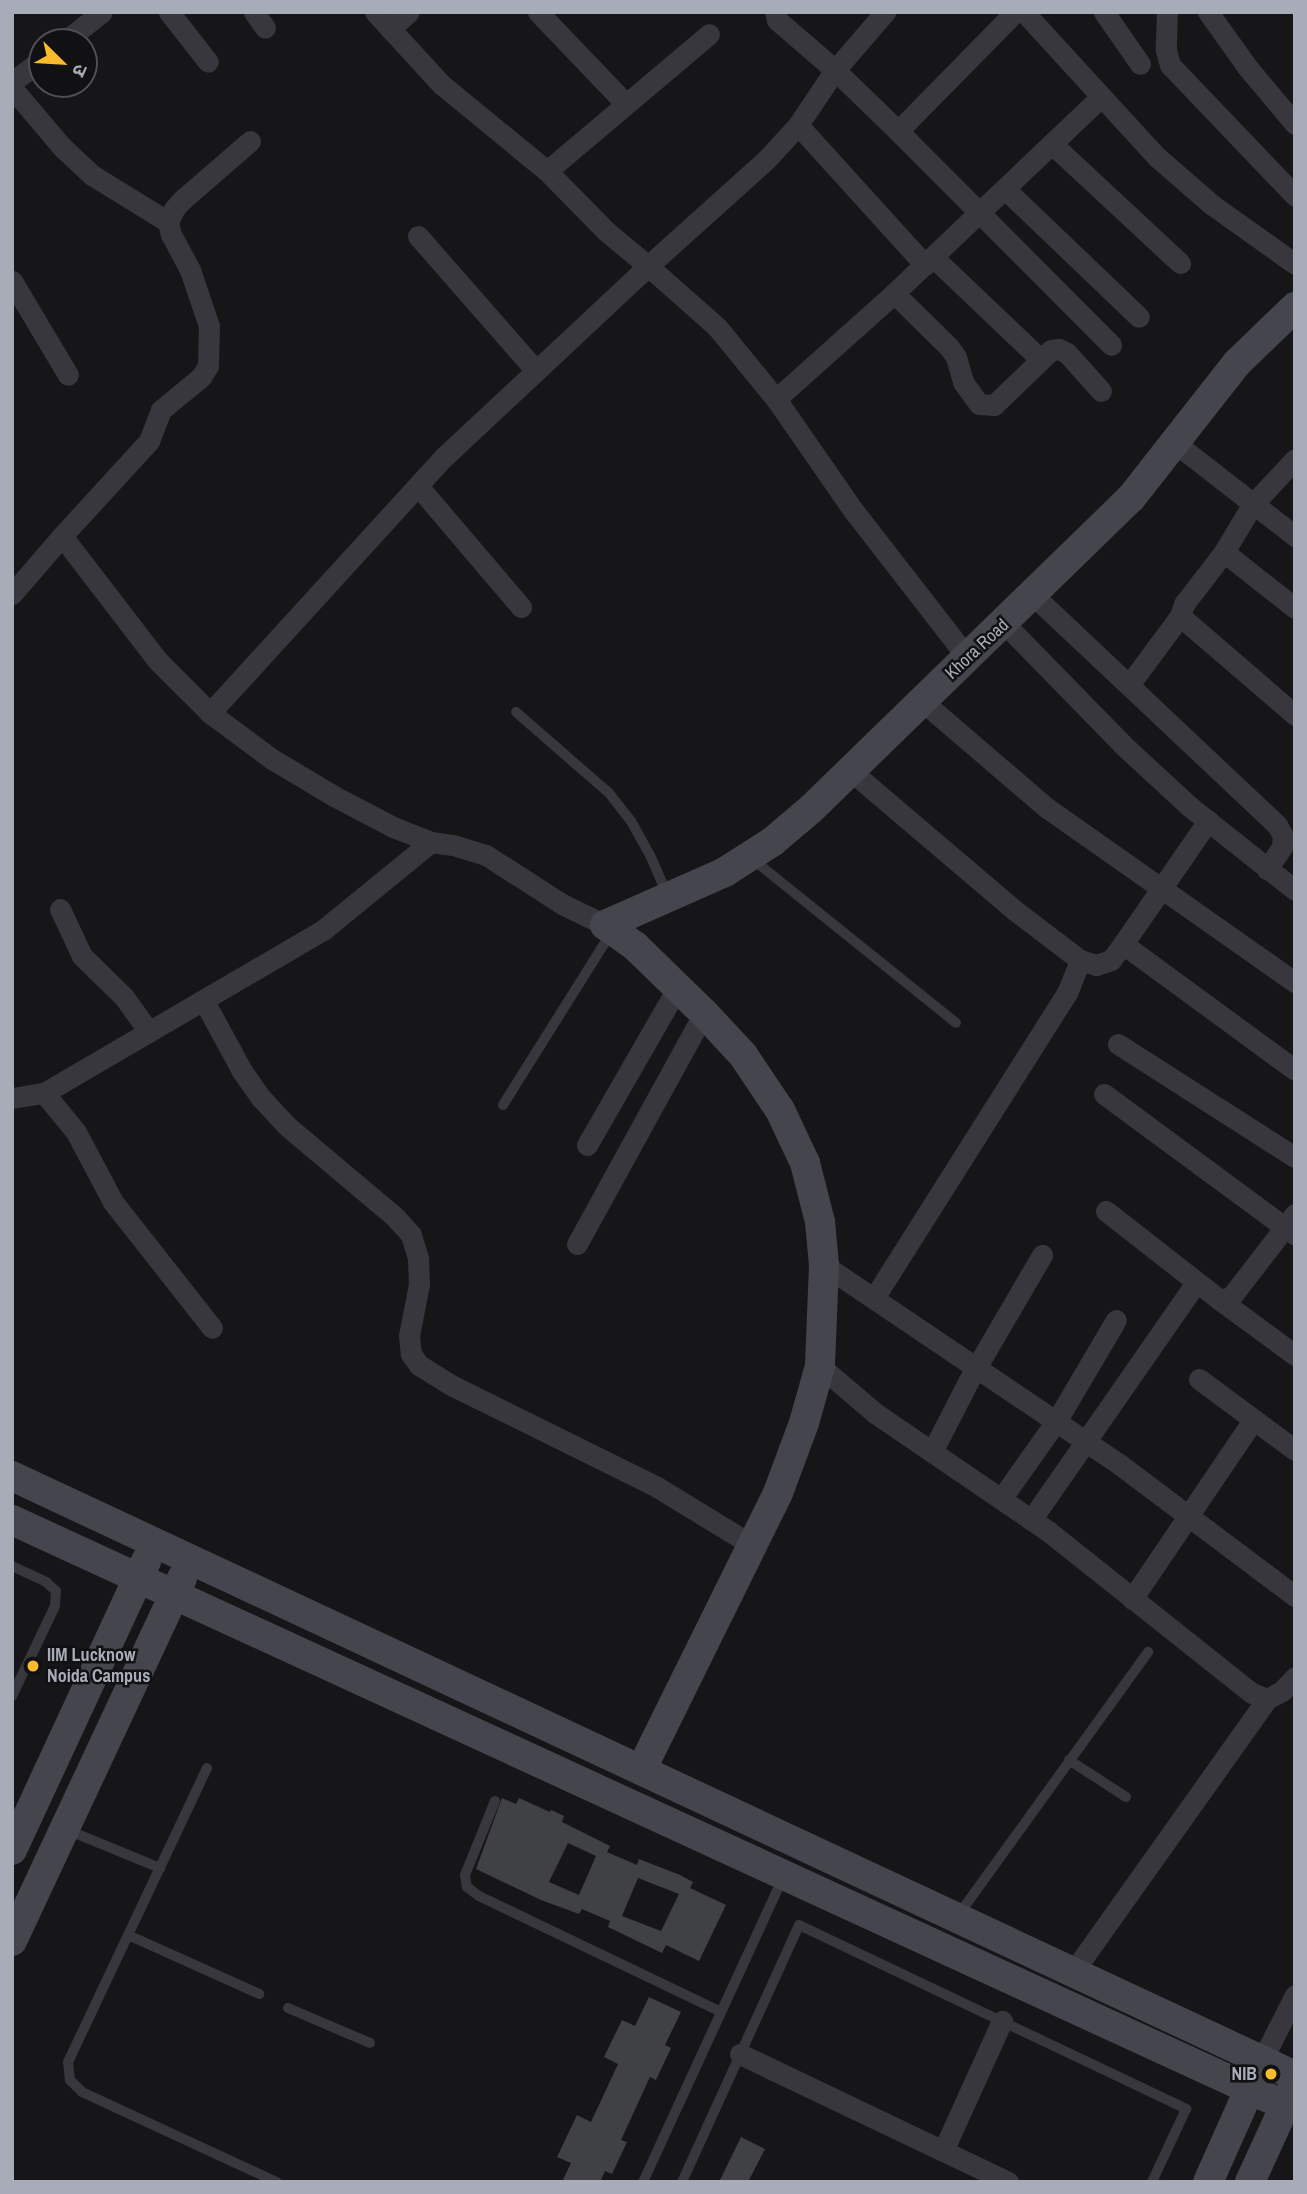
<!DOCTYPE html>
<meta charset="utf-8">
<style>
body{margin:0}
#map{position:relative;width:1307px;height:2194px;overflow:hidden;background:#161618;font-family:"Archivo Narrow","Noto Sans Devanagari",sans-serif}
div>[style]{position:absolute}
[style*='--x']{left:calc(var(--x)*1px);top:calc(var(--y)*1px);width:calc(var(--w)*1px);rotate:calc(var(--a)*1deg)}
.building>*{inset:0;background:#404145}
.lane>*{height:10px;margin:-5px;padding:0 5px;transform-origin:5px;border-radius:5px;background:#37373d}
.street>*{height:21px;margin:-10.5px;padding:0 10.5px;transform-origin:10.5px;border-radius:10.5px;background:#37373d}
.secondary>*{height:30px;margin:-15px;padding:0 15px;transform-origin:15px;border-radius:15px;background:#45464d}
.dots>*{width:19px;height:19px;translate:-50% -50%;box-sizing:border-box;border:4px solid #111113;border-radius:50%}
span{translate:-50% -50%;white-space:nowrap;text-align:center;line-height:1.15;-webkit-text-stroke:5px #111113;paint-order:stroke}
.street-label{font-size:18px;color:#a7acb8}
.poi-label{font-size:18px;color:#a7acb8;font-weight:700}
.left{translate:0 -50%;text-align:left}
.right{translate:-100% -50%;text-align:right}
.frame{position:absolute;inset:0;border:14px solid #a7acb8;pointer-events:none}
.north{position:absolute;left:28px;top:28px;width:70px;height:70px;box-sizing:border-box;background:#111113;border:2px solid #4d4f55;border-radius:50%;rotate:114deg;font-size:19px;font-weight:700;line-height:28px;text-align:center;color:#a7acb8}
.north::after{content:'';display:block;margin:auto;width:24px;height:32px;background:#f9bb2d;clip-path:polygon(50% 0,100% 100%,50% 72%,0 100%)}
</style>
<div id="map">
<div class="building">
<div style="clip-path:polygon(evenodd,502px 1798px,516px 1804px,519px 1798px,550px 1812px,551px 1810px,564px 1816px,562px 1822px,610px 1846px,607px 1852px,637px 1865px,639px 1859px,680px 1875px,693px 1882px,690px 1888px,726px 1905px,699px 1961px,666px 1945px,662px 1953px,608px 1927px,610px 1921px,582px 1909px,579px 1914px,541px 1900px,476px 1869px,502px 1798px,568px 1843px,596px 1856px,579px 1895px,549px 1882px,568px 1843px,502px 1798px,638px 1878px,679px 1894px,661px 1931px,622px 1916px,638px 1878px)"></div>
<div style="clip-path:polygon(649px 1997px,681px 2012px,665px 2045px,671px 2048px,656px 2080px,650px 2077px,621px 2140px,627px 2142px,612px 2174px,605px 2171px,600px 2182px,562px 2182px,571px 2163px,557px 2157px,577px 2115px,591px 2122px,618px 2064px,604px 2057px,622px 2020px,635px 2026px)"></div>
<div style="clip-path:polygon(741px 2137px,765px 2149px,748px 2182px,719px 2182px)"></div>
</div>
<div class="lane">
<div style="--x:516;--y:712;--w:123;--a:41.1"></div>
<div style="--x:609;--y:793;--w:36;--a:52"></div>
<div style="--x:631;--y:821;--w:39;--a:61"></div>
<div style="--x:650;--y:855;--w:43;--a:66.4"></div>
<div style="--x:751;--y:858;--w:263;--a:38.8"></div>
<div style="--x:503;--y:1105;--w:203;--a:-57.9"></div>
<div style="--x:12;--y:1566;--w:38;--a:25"></div>
<div style="--x:46;--y:1582;--w:13;--a:42"></div>
<div style="--x:56;--y:1591;--w:15;--a:94"></div>
<div style="--x:55;--y:1606;--w:100;--a:115.5"></div>
<div style="--x:1069;--y:1760;--w:68;--a:33"></div>
<div style="--x:207;--y:1768;--w:325;--a:115.3"></div>
<div style="--x:68;--y:2062;--w:18;--a:84"></div>
<div style="--x:70;--y:2080;--w:17;--a:45"></div>
<div style="--x:82;--y:2092;--w:215;--a:24.8"></div>
<div style="--x:495;--y:1801;--w:80;--a:112.1"></div>
<div style="--x:465;--y:1875;--w:12;--a:81"></div>
<div style="--x:467;--y:1887;--w:15;--a:37"></div>
<div style="--x:479;--y:1896;--w:268;--a:25.6"></div>
<div style="--x:65;--y:1829;--w:103;--a:22.3"></div>
<div style="--x:957;--y:1917;--w:327;--a:-54.2"></div>
<div style="--x:128;--y:1935;--w:144;--a:24.2"></div>
<div style="--x:288;--y:2008;--w:89;--a:23.1"></div>
<div style="--x:643;--y:2182;--w:335;--a:-65.3"></div>
<div style="--x:682;--y:2182;--w:282;--a:-65.5"></div>
<div style="--x:799;--y:1925;--w:429;--a:25.4"></div>
<div style="--x:1186;--y:2109;--w:81;--a:115"></div>
</div>
<div class="street">
<div style="--x:169;--y:12;--w:63;--a:52"></div>
<div style="--x:254;--y:12;--w:19;--a:55"></div>
<div style="--x:375;--y:12;--w:98;--a:47.5"></div>
<div style="--x:441;--y:84;--w:137;--a:39.4"></div>
<div style="--x:547;--y:171;--w:84;--a:45.5"></div>
<div style="--x:606;--y:231;--w:55;--a:39.8"></div>
<div style="--x:648;--y:266;--w:160;--a:-42"></div>
<div style="--x:767;--y:159;--w:46;--a:-47.6"></div>
<div style="--x:798;--y:125;--w:66;--a:-56.1"></div>
<div style="--x:835;--y:70;--w:88;--a:44.1"></div>
<div style="--x:898;--y:131;--w:167;--a:-45.5"></div>
<div style="--x:538;--y:12;--w:127;--a:46.3"></div>
<div style="--x:775;--y:12;--w:8;--a:76"></div>
<div style="--x:777;--y:20;--w:77;--a:40.8"></div>
<div style="--x:835;--y:70;--w:77;--a:-49.2"></div>
<div style="--x:1024;--y:12;--w:197;--a:47.5"></div>
<div style="--x:1157;--y:157;--w:72;--a:41"></div>
<div style="--x:1211;--y:204;--w:103;--a:35.5"></div>
<div style="--x:1104;--y:12;--w:63;--a:55.3"></div>
<div style="--x:1167;--y:12;--w:38;--a:92"></div>
<div style="--x:1166;--y:50;--w:16;--a:75"></div>
<div style="--x:1170;--y:65;--w:181;--a:46.3"></div>
<div style="--x:1208;--y:12;--w:69;--a:54.5"></div>
<div style="--x:1248;--y:68;--w:73;--a:50"></div>
<div style="--x:390;--y:29;--w:25;--a:-42"></div>
<div style="--x:64;--y:42;--w:48;--a:-38.3"></div>
<div style="--x:12;--y:82;--w:38;--a:-37"></div>
<div style="--x:12;--y:88;--w:77;--a:49.7"></div>
<div style="--x:62;--y:147;--w:41;--a:43"></div>
<div style="--x:92;--y:175;--w:89;--a:31.7"></div>
<div style="--x:798;--y:125;--w:189;--a:47.8"></div>
<div style="--x:898;--y:131;--w:302;--a:45.1"></div>
<div style="--x:1052;--y:144;--w:175;--a:42.9"></div>
<div style="--x:547;--y:171;--w:212;--a:-40.2"></div>
<div style="--x:1005;--y:189;--w:185;--a:43.7"></div>
<div style="--x:418;--y:236;--w:179;--a:48.8"></div>
<div style="--x:933;--y:257;--w:149;--a:43.6"></div>
<div style="--x:12;--y:281;--w:109;--a:59.2"></div>
<div style="--x:894;--y:293;--w:77;--a:44.5"></div>
<div style="--x:949;--y:347;--w:12;--a:55"></div>
<div style="--x:956;--y:357;--w:26;--a:74"></div>
<div style="--x:963;--y:382;--w:27;--a:54"></div>
<div style="--x:979;--y:404;--w:15;--a:4"></div>
<div style="--x:994;--y:405;--w:79;--a:-44"></div>
<div style="--x:1051;--y:350;--w:8;--a:-7"></div>
<div style="--x:1059;--y:349;--w:9;--a:27"></div>
<div style="--x:1067;--y:353;--w:51;--a:48.2"></div>
<div style="--x:776;--y:399;--w:150;--a:-41.8"></div>
<div style="--x:888;--y:299;--w:294;--a:-43.5"></div>
<div style="--x:1175;--y:443;--w:152;--a:37.8"></div>
<div style="--x:418;--y:486;--w:159;--a:49.6"></div>
<div style="--x:62;--y:536;--w:129;--a:-47.5"></div>
<div style="--x:149;--y:441;--w:33;--a:-69"></div>
<div style="--x:161;--y:410;--w:52;--a:-39.5"></div>
<div style="--x:201;--y:377;--w:13;--a:-58"></div>
<div style="--x:208;--y:366;--w:40;--a:-88.6"></div>
<div style="--x:209;--y:326;--w:59;--a:-108.7"></div>
<div style="--x:190;--y:270;--w:40;--a:-118"></div>
<div style="--x:171;--y:235;--w:13;--a:-103"></div>
<div style="--x:168;--y:222;--w:14;--a:-65"></div>
<div style="--x:174;--y:209;--w:12;--a:-48"></div>
<div style="--x:182;--y:200;--w:90;--a:-40.9"></div>
<div style="--x:1224;--y:552;--w:90;--a:38.3"></div>
<div style="--x:12;--y:594;--w:77;--a:-49.2"></div>
<div style="--x:62;--y:536;--w:156;--a:52.5"></div>
<div style="--x:157;--y:660;--w:75;--a:45"></div>
<div style="--x:210;--y:713;--w:77;--a:36.6"></div>
<div style="--x:272;--y:759;--w:72;--a:30.8"></div>
<div style="--x:334;--y:796;--w:67;--a:27.7"></div>
<div style="--x:393;--y:827;--w:41;--a:21.5"></div>
<div style="--x:1033;--y:595;--w:335;--a:43.3"></div>
<div style="--x:1277;--y:825;--w:13;--a:61"></div>
<div style="--x:1283;--y:836;--w:11;--a:95"></div>
<div style="--x:1282;--y:847;--w:27;--a:124"></div>
<div style="--x:1180;--y:616;--w:152;--a:40.7"></div>
<div style="--x:1005;--y:624;--w:169;--a:45.7"></div>
<div style="--x:1123;--y:745;--w:90;--a:42.7"></div>
<div style="--x:1189;--y:806;--w:135;--a:38.4"></div>
<div style="--x:1129;--y:685;--w:86;--a:-53.5"></div>
<div style="--x:1180;--y:616;--w:13;--a:-72"></div>
<div style="--x:1184;--y:604;--w:66;--a:-52.4"></div>
<div style="--x:1224;--y:552;--w:55;--a:-59.2"></div>
<div style="--x:1252;--y:505;--w:63;--a:-46.9"></div>
<div style="--x:922;--y:701;--w:165;--a:40.6"></div>
<div style="--x:1047;--y:808;--w:303;--a:35.1"></div>
<div style="--x:210;--y:713;--w:347;--a:-47.6"></div>
<div style="--x:444;--y:457;--w:279;--a:-43.1"></div>
<div style="--x:648;--y:266;--w:92;--a:41.5"></div>
<div style="--x:717;--y:327;--w:93;--a:50.7"></div>
<div style="--x:776;--y:399;--w:135;--a:55.3"></div>
<div style="--x:853;--y:510;--w:187;--a:52.2"></div>
<div style="--x:851;--y:771;--w:213;--a:40.4"></div>
<div style="--x:1013;--y:909;--w:84;--a:37.3"></div>
<div style="--x:1080;--y:960;--w:17;--a:17"></div>
<div style="--x:1096;--y:965;--w:16;--a:-18"></div>
<div style="--x:1111;--y:960;--w:20;--a:-53"></div>
<div style="--x:1123;--y:944;--w:150;--a:-55.4"></div>
<div style="--x:60;--y:909;--w:52;--a:64.9"></div>
<div style="--x:82;--y:956;--w:59;--a:44.3"></div>
<div style="--x:124;--y:997;--w:43;--a:54.5"></div>
<div style="--x:1123;--y:944;--w:213;--a:36.2"></div>
<div style="--x:204;--y:1001;--w:80;--a:61.5"></div>
<div style="--x:242;--y:1071;--w:33;--a:55"></div>
<div style="--x:261;--y:1098;--w:38;--a:47"></div>
<div style="--x:287;--y:1126;--w:141;--a:40.1"></div>
<div style="--x:395;--y:1217;--w:24;--a:48"></div>
<div style="--x:411;--y:1235;--w:24;--a:73"></div>
<div style="--x:418;--y:1258;--w:26;--a:88"></div>
<div style="--x:419;--y:1284;--w:53;--a:100.9"></div>
<div style="--x:409;--y:1336;--w:18;--a:84"></div>
<div style="--x:411;--y:1354;--w:14;--a:54"></div>
<div style="--x:419;--y:1365;--w:36;--a:32"></div>
<div style="--x:449;--y:1384;--w:232;--a:26.3"></div>
<div style="--x:657;--y:1487;--w:111;--a:31.4"></div>
<div style="--x:1118;--y:1044;--w:210;--a:32.6"></div>
<div style="--x:44;--y:1093;--w:50;--a:50.6"></div>
<div style="--x:76;--y:1132;--w:79;--a:62.1"></div>
<div style="--x:113;--y:1202;--w:160;--a:51.8"></div>
<div style="--x:1104;--y:1094;--w:237;--a:36.4"></div>
<div style="--x:12;--y:1098;--w:32;--a:-9"></div>
<div style="--x:44;--y:1093;--w:323;--a:-30.3"></div>
<div style="--x:323;--y:930;--w:139;--a:-39.2"></div>
<div style="--x:431;--y:842;--w:22;--a:8"></div>
<div style="--x:453;--y:845;--w:34;--a:17"></div>
<div style="--x:486;--y:855;--w:90;--a:32.8"></div>
<div style="--x:562;--y:904;--w:48;--a:26"></div>
<div style="--x:587;--y:1145;--w:182;--a:-60.1"></div>
<div style="--x:1106;--y:1211;--w:145;--a:38"></div>
<div style="--x:1220;--y:1300;--w:11;--a:-15"></div>
<div style="--x:1231;--y:1297;--w:105;--a:-52.4"></div>
<div style="--x:577;--y:1244;--w:264;--a:-61.2"></div>
<div style="--x:824;--y:1265;--w:356;--a:34"></div>
<div style="--x:1119;--y:1464;--w:220;--a:36.9"></div>
<div style="--x:874;--y:1298;--w:361;--a:-57.7"></div>
<div style="--x:1067;--y:993;--w:35;--a:-68"></div>
<div style="--x:1220;--y:1300;--w:93;--a:36.3"></div>
<div style="--x:820;--y:1366;--w:72;--a:40.5"></div>
<div style="--x:875;--y:1413;--w:209;--a:34.3"></div>
<div style="--x:1048;--y:1531;--w:260;--a:38.5"></div>
<div style="--x:1252;--y:1693;--w:16;--a:22"></div>
<div style="--x:1199;--y:1379;--w:119;--a:36.5"></div>
<div style="--x:932;--y:1452;--w:81;--a:-62.8"></div>
<div style="--x:969;--y:1380;--w:145;--a:-59.7"></div>
<div style="--x:1001;--y:1499;--w:97;--a:-54.7"></div>
<div style="--x:1057;--y:1420;--w:116;--a:-59.5"></div>
<div style="--x:1031;--y:1520;--w:289;--a:-55.2"></div>
<div style="--x:1132;--y:1599;--w:216;--a:-55.9"></div>
<div style="--x:1073;--y:1972;--w:335;--a:-54.6"></div>
<div style="--x:1267;--y:1699;--w:17;--a:-28"></div>
<div style="--x:1282;--y:1691;--w:19;--a:-47"></div>
<div style="--x:740;--y:2054;--w:297;--a:25.5"></div>
<div style="--x:1262;--y:2060;--w:73;--a:-63.1"></div>
<div style="--x:943;--y:2151;--w:143;--a:-65.6"></div>
</div>
<div class="secondary">
<div style="--x:605;--y:925;--w:37;--a:35"></div>
<div style="--x:635;--y:946;--w:96;--a:44.2"></div>
<div style="--x:704;--y:1013;--w:57;--a:47.1"></div>
<div style="--x:743;--y:1055;--w:66;--a:56.1"></div>
<div style="--x:780;--y:1110;--w:59;--a:64.7"></div>
<div style="--x:805;--y:1163;--w:61;--a:75.7"></div>
<div style="--x:820;--y:1222;--w:43;--a:84.7"></div>
<div style="--x:824;--y:1265;--w:101;--a:92.3"></div>
<div style="--x:820;--y:1366;--w:59;--a:105.7"></div>
<div style="--x:804;--y:1423;--w:75;--a:110.4"></div>
<div style="--x:778;--y:1493;--w:309;--a:116.3"></div>
<div style="--x:605;--y:925;--w:131;--a:-23.8"></div>
<div style="--x:725;--y:872;--w:56;--a:-32.6"></div>
<div style="--x:772;--y:842;--w:51;--a:-40.2"></div>
<div style="--x:811;--y:809;--w:446;--a:-44.2"></div>
<div style="--x:1131;--y:498;--w:172;--a:-51.9"></div>
<div style="--x:1237;--y:363;--w:81;--a:-44"></div>
<div style="--x:12;--y:1476;--w:1416;--a:25.06"></div>
<div style="--x:12;--y:1520;--w:1412;--a:24.7"></div>
<div style="--x:12;--y:1850;--w:319;--a:-65.1"></div>
<div style="--x:12;--y:1941;--w:401;--a:-64.9"></div>
<div style="--x:1208;--y:2182;--w:123;--a:-65.9"></div>
<div style="--x:1250;--y:2182;--w:103;--a:-65.4"></div>
</div>
<div class="dots">
<div style="left:33px;top:1666px;background:#f9bb2d"></div>
<div style="left:1271px;top:2074px;background:#f9bb2d"></div>
</div>
<div class="street-label">
<span style="left:977px;top:649px;rotate:-43deg">Khora Road</span>
</div>
<div class="poi-label">
<span class="left" style="left:47px;top:1666px">IIM Lucknow<br>Noida Campus</span>
<span class="right" style="left:1257px;top:2074px">NIB</span>
</div>
<div class="frame"></div>
<div class="north">उ</div>
</div>
